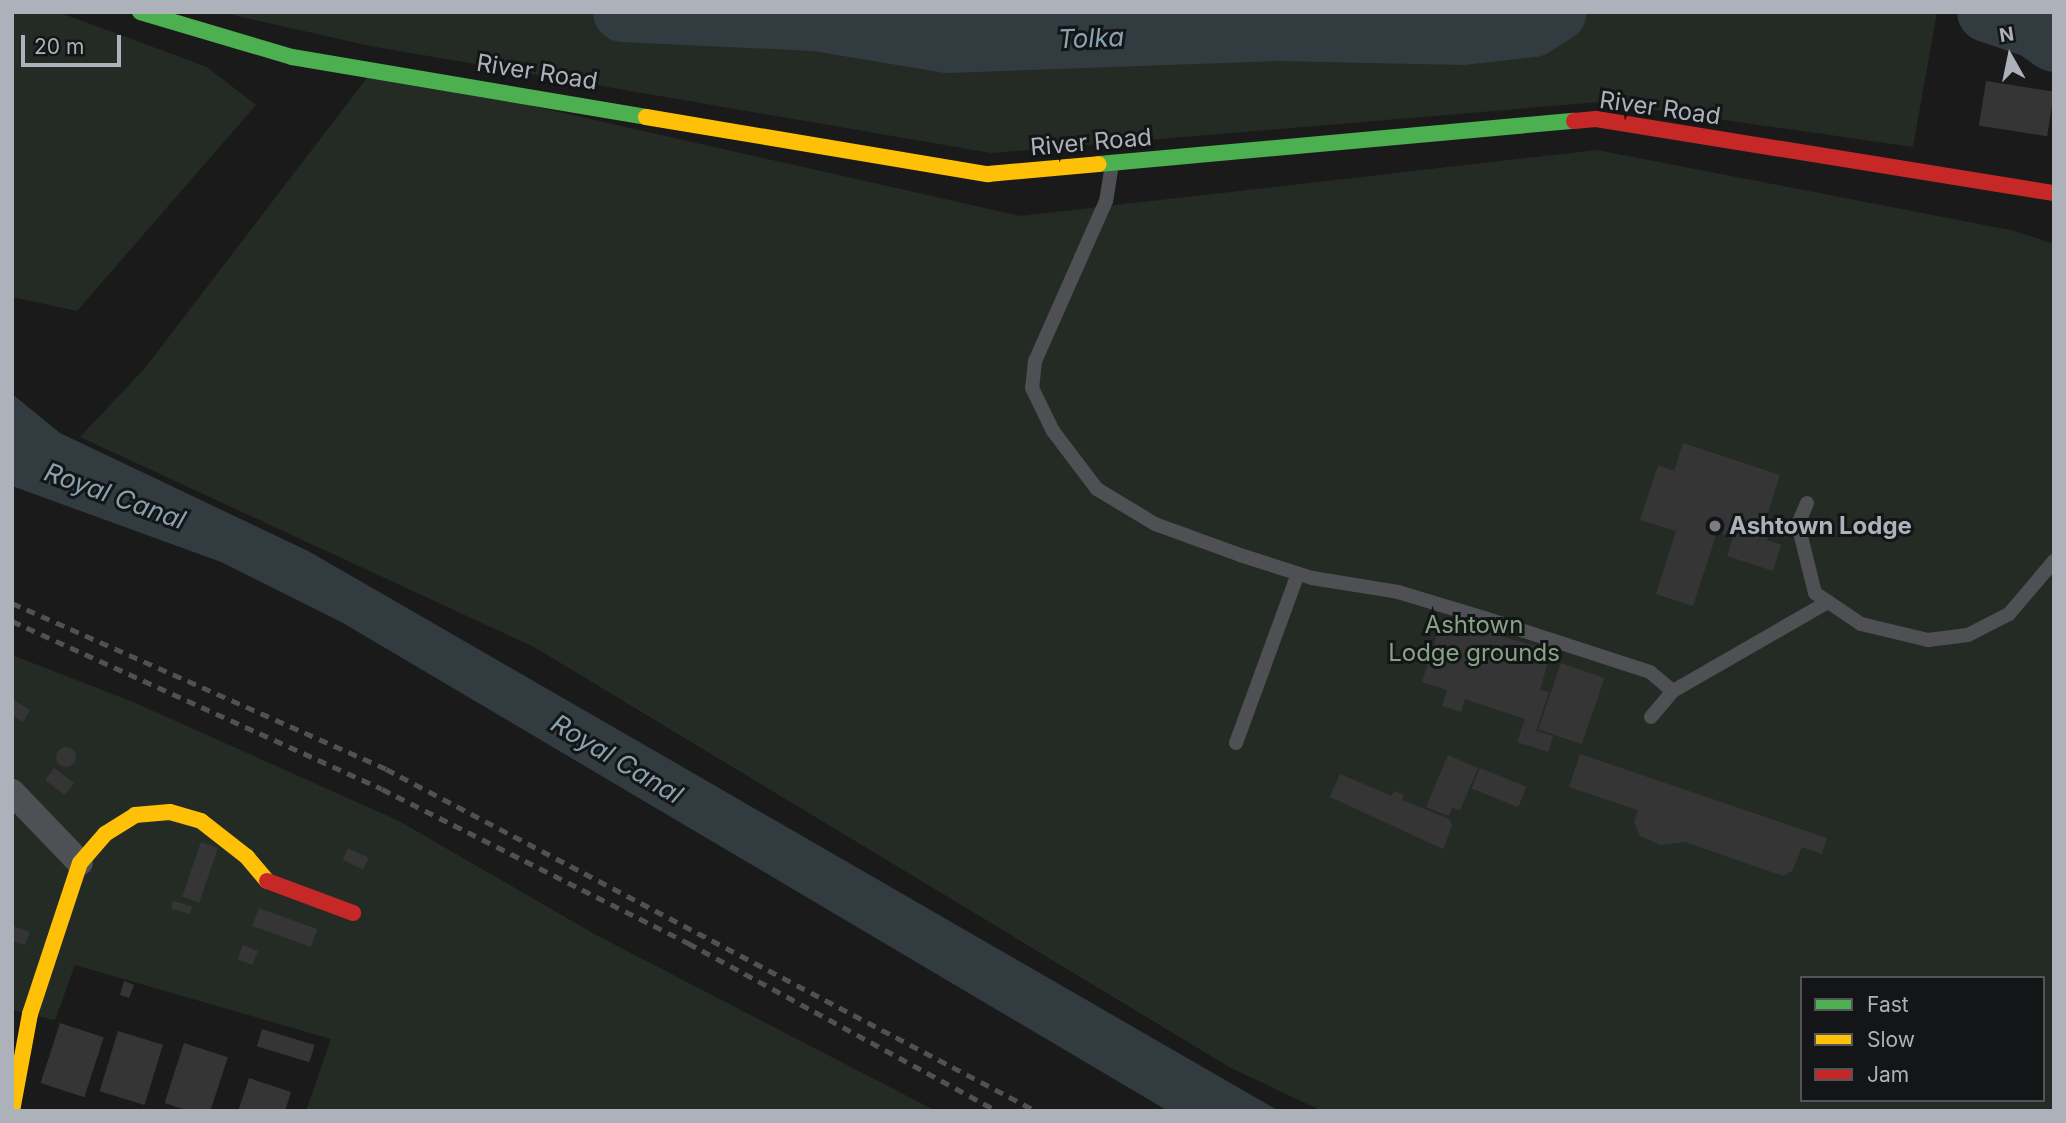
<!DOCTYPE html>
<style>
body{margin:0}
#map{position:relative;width:2066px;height:1123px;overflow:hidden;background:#1a1a1a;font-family:Inter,sans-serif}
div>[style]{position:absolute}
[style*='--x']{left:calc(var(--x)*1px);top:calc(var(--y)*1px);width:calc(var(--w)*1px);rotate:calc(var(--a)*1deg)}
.green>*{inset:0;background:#242b24}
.water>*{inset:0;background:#323b3f}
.river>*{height:60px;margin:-30px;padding:0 30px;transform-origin:30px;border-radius:30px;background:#323b3f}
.building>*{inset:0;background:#353536;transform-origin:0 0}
.round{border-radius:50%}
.lane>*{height:14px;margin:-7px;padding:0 7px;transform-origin:7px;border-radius:7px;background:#4f5053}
.street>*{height:26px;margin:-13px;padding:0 13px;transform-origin:13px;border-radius:13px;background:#4f5053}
.fast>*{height:16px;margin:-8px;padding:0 8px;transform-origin:8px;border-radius:8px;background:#4caf50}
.slow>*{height:16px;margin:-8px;padding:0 8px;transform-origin:8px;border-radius:8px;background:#ffc107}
.jam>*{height:16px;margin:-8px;padding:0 8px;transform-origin:8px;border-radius:8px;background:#c62828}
.rail>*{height:5px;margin-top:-2.5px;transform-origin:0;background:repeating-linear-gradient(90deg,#505153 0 9px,transparent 0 16px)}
.dots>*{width:19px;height:19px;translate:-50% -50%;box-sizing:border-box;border:4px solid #141516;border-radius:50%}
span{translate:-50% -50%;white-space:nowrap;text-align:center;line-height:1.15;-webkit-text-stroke:6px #141516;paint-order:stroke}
.street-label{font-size:24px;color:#adb2ba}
.poi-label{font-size:24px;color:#adb2ba;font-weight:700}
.left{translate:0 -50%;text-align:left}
.park-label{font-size:24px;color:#87a386}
.water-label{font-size:26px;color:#88a2b1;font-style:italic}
.frame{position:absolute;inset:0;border:14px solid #adb2ba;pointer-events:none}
.legend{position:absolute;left:1800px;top:976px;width:245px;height:126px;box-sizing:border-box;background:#141516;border:2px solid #515458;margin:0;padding:9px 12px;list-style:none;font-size:21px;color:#adb2ba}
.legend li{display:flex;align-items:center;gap:14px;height:35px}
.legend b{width:35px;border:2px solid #515458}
.north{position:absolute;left:1975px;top:21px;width:70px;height:70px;-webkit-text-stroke:5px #141516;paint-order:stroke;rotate:351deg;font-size:19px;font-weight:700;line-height:28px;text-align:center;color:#adb2ba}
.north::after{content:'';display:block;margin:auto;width:24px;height:32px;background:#adb2ba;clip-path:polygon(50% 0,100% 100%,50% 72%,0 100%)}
.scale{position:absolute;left:21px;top:35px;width:100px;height:32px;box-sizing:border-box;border:4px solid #adb2ba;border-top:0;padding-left:9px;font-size:21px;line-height:24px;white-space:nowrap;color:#adb2ba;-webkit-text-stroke:5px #141516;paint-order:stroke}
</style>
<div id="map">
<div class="green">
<div style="clip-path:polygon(12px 12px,58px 12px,207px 67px,256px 105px,77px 311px,12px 297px)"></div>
<div style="clip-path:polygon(220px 12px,1937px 12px,1913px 147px,1600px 102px,991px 153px,370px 46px)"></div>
<div style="clip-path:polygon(1987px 12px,2054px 12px,2054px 42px,2034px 28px)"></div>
<div style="clip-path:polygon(evenodd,373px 70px,1020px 216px,1597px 150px,2015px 231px,2054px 244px,2054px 1111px,1322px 1111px,1231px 1068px,534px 647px,80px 437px,145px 368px,373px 70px,1802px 978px,2043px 978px,2043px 1100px,1802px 1100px,1802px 978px)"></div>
<div style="clip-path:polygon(12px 655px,133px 702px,399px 821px,596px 935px,936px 1111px,306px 1111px,331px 1039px,75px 965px,55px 1020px,12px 1010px)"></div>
</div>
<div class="water">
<div style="clip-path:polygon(12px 394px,60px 433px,310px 552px,1279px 1111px,1168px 1111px,343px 623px,221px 562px,12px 486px)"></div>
</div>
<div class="river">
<div style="--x:623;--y:12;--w:192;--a:2.7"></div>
<div style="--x:815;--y:21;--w:135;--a:9.4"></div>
<div style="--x:948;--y:43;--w:329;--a:-2.1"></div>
<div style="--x:1277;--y:31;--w:186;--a:1.2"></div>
<div style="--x:1463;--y:35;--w:70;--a:-6.5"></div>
<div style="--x:1533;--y:27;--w:28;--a:-32"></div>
<div style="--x:1987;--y:12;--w:50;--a:18.8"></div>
<div style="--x:2034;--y:28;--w:24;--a:35"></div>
</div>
<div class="building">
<div style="left:1986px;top:81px;width:69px;height:45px;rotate:9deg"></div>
<div style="clip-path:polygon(1683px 443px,1780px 475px,1767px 516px,1774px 519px,1767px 540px,1781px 545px,1773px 571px,1727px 556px,1733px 537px,1717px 532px,1693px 606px,1656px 594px,1676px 531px,1640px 520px,1658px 465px,1674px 471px)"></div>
<div style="clip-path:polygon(1442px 618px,1551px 651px,1540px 690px,1549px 692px,1536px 731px,1553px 736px,1548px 752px,1517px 742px,1525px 719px,1465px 699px,1461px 712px,1442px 706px,1447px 690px,1422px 682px)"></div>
<div style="left:1561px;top:663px;width:46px;height:70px;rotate:19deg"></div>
<div style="clip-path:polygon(12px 699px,30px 710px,23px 722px,12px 715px)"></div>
<div class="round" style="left:56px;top:747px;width:20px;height:20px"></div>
<div style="clip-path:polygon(1580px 754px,1827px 838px,1822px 854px,1802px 847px,1792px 871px,1783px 876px,1685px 842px,1660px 845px,1640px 836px,1634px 822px,1638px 810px,1569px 787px)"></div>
<div style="clip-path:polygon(1448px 755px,1478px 768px,1460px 810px,1452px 808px,1449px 816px,1426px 807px)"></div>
<div style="left:54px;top:768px;width:25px;height:15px;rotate:37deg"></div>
<div style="left:1480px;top:768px;width:50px;height:22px;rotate:22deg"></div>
<div style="clip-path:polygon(1340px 774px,1392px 796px,1394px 791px,1404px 795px,1402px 800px,1449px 819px,1452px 826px,1443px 849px,1330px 797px)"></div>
<div style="left:201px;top:842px;width:18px;height:58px;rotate:19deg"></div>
<div style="left:348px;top:848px;width:23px;height:13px;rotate:25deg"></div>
<div style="left:173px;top:901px;width:20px;height:8px;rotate:15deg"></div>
<div style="left:259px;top:908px;width:62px;height:19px;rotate:20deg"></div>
<div style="clip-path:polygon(12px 926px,30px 932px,25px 945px,12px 941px)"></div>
<div style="left:243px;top:945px;width:16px;height:15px;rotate:22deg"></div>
<div style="clip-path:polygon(124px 981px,134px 985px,129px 998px,120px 995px)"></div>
<div style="left:60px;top:1023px;width:46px;height:63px;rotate:18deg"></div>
<div style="left:262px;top:1029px;width:55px;height:18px;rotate:17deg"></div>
<div style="left:118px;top:1031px;width:47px;height:63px;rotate:17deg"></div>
<div style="left:184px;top:1043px;width:46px;height:63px;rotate:18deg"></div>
<div style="clip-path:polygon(249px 1078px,291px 1092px,285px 1111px,238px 1111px)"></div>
</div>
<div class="lane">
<div style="--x:1112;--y:164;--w:37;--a:99"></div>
<div style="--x:1106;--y:201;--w:175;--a:113.9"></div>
<div style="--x:1035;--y:361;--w:27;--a:96"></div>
<div style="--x:1032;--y:388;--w:48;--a:64"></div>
<div style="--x:1053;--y:431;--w:73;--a:52.8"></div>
<div style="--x:1097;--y:489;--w:68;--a:31.1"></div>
<div style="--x:1155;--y:524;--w:90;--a:20"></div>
<div style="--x:1240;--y:555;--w:76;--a:17.7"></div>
<div style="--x:1312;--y:578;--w:87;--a:9.2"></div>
<div style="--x:1398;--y:592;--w:90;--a:16.8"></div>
<div style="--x:1484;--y:618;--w:175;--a:18"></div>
<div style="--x:1650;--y:672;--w:30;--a:40"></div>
<div style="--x:1807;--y:503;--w:23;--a:113"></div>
<div style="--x:1798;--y:524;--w:71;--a:76.2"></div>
<div style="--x:1815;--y:593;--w:55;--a:34"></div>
<div style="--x:1861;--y:624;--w:69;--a:13.4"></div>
<div style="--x:1928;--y:640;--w:40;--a:-7.1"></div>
<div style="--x:1968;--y:635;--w:46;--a:-27.1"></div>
<div style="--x:2009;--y:614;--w:70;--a:-49.7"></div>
<div style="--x:1651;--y:717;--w:34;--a:-50"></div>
<div style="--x:1673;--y:691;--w:179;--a:-29.9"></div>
<div style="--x:1236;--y:743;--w:180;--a:-69.9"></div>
</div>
<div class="street">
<div style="--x:12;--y:792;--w:98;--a:46.2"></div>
</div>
<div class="fast">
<div style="--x:140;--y:12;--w:159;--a:16.5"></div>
<div style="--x:292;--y:57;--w:359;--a:9.6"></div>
<div style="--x:1099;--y:164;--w:477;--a:-5.2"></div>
</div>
<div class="slow">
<div style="--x:646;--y:117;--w:347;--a:9.5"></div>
<div style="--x:988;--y:174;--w:111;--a:-5.1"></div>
<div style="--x:12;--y:1111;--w:99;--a:-79.5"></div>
<div style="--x:30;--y:1014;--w:159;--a:-71.7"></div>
<div style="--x:80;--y:863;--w:38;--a:-49"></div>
<div style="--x:105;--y:834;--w:36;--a:-32"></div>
<div style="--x:135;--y:815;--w:35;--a:-5"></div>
<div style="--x:170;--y:812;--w:32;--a:16"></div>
<div style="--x:201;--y:821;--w:58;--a:38"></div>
<div style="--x:247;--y:857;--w:31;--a:50"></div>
</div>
<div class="jam">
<div style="--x:1574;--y:121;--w:22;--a:-5"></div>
<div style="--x:1596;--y:119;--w:464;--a:9.2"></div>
<div style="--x:267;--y:881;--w:92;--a:20.4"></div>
</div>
<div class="rail">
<div style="--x:12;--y:603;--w:409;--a:23.9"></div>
<div style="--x:386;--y:769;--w:734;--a:27.75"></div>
<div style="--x:12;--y:621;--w:406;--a:24.4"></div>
<div style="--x:382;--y:789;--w:343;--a:26.7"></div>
<div style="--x:688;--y:943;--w:353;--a:28.5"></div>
</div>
<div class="dots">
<div style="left:1715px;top:526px;background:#7a7d82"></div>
</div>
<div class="street-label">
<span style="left:537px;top:72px;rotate:9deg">River Road</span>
<span style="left:1660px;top:108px;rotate:8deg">River Road</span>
<span style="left:1091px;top:142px;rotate:-5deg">River Road</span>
</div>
<div class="poi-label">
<span class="left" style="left:1729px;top:526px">Ashtown Lodge</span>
</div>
<div class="park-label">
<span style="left:1474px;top:639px">Ashtown<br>Lodge grounds</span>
</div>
<div class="water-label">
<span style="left:1091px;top:38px;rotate:-2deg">Tolka</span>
<span style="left:115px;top:496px;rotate:20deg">Royal Canal</span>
<span style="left:617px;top:759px;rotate:31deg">Royal Canal</span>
</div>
<div class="frame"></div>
<ul class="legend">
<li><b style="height:9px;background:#4caf50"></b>Fast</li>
<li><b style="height:9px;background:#ffc107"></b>Slow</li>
<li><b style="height:9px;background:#c62828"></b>Jam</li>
</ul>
<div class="north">N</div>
<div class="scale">20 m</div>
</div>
